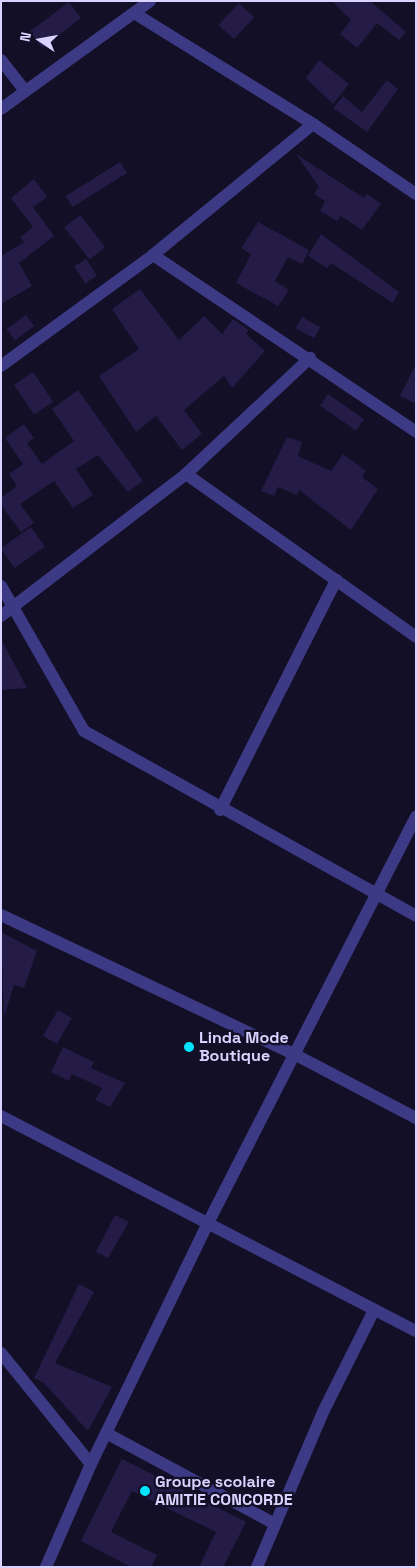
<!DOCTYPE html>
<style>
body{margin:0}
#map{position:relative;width:417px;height:1568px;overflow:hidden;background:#130f26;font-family:"Space Grotesk",sans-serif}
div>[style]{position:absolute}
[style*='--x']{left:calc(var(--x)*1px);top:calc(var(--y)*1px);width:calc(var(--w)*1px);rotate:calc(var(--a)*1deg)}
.building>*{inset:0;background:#241b47;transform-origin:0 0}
.minor>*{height:12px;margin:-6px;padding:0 6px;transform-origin:6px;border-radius:6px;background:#3d3a85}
.dots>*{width:14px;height:14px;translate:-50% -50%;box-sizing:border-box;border:2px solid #130f26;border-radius:50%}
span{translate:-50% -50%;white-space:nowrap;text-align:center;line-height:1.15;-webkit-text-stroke:4.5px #130f26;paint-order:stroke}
.poi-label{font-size:16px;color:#d9d4ff;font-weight:700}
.left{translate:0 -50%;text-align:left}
.frame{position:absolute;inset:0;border:2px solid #d9d4ff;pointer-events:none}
.north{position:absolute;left:15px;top:15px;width:50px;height:50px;-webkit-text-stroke:4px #130f26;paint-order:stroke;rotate:282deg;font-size:14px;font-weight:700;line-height:20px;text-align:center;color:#d9d4ff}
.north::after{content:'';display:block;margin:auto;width:18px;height:22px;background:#d9d4ff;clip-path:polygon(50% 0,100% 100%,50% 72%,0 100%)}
</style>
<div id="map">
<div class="building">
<div style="clip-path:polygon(332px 1px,370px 1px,406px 32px,399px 40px,377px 23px,357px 48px,340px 34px,351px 20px)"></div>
<div style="left:69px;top:2px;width:20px;height:49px;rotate:53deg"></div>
<div style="left:239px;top:3px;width:21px;height:30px;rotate:43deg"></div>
<div style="clip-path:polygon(319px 60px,349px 84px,333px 104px,306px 78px)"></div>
<div style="clip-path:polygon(387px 80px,398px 89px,367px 132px,333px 108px,343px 96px,362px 112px)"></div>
<div style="clip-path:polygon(296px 154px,364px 198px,367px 194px,381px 204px,362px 230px,341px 216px,337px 221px,320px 211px,325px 201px,314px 194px,319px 187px)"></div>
<div style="left:120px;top:162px;width:13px;height:64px;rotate:58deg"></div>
<div style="clip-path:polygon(34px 179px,47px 197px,33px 207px,54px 236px,19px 263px,32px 286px,1px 304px,1px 256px,24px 242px,20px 237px,33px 227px,11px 198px)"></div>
<div style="left:80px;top:215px;width:41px;height:20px;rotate:52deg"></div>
<div style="clip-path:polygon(258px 222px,309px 250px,302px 264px,288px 257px,275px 281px,289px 290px,278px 306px,236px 283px,251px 254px,241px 248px)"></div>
<div style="clip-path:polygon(321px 234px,399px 292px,393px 303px,331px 263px,327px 268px,308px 256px)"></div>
<div style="left:86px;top:259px;width:20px;height:14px;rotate:57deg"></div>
<div style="clip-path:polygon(140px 289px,179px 340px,204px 316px,222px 334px,233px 319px,249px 330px,246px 334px,265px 351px,232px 388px,224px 376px,184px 410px,202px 434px,182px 450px,156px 416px,136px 432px,99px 376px,139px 349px,112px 309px)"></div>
<div style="left:26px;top:315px;width:14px;height:24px;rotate:54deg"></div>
<div style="left:302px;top:317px;width:21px;height:13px;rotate:29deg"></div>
<div style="clip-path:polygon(416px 364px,416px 404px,400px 396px)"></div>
<div style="left:33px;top:372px;width:36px;height:23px;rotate:56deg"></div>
<div style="clip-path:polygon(78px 390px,143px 481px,128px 492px,98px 455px,76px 469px,93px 495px,73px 508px,54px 481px,20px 504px,34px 523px,21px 532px,1px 505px,1px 498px,17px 486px,9px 474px,23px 464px,5px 438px,24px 424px,34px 438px,27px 443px,42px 464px,74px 441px,52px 409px)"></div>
<div style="left:328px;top:394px;width:44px;height:14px;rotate:35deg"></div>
<div style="clip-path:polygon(287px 437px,302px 442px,298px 456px,331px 471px,343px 454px,366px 471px,362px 477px,378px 489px,351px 530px,299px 490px,297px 495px,278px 487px,274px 496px,261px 491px)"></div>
<div style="left:31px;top:527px;width:24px;height:37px;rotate:55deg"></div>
<div style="clip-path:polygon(1px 639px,27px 688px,1px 690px)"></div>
<div style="clip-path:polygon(1px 932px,37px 951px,24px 988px,14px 985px,4px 1017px)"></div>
<div style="left:58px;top:1010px;width:16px;height:30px;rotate:30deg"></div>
<div style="clip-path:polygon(63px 1047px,94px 1062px,91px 1068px,125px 1083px,110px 1107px,95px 1100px,102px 1088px,72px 1074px,69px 1081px,51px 1072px)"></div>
<div style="clip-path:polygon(115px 1215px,129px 1222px,108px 1258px,96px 1252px)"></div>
<div style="clip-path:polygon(79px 1284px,94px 1292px,55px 1363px,112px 1387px,88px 1431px,44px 1383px,34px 1378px)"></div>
<div style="clip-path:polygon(122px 1459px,246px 1522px,223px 1567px,199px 1567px,216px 1532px,132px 1491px,111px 1532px,157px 1555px,151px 1567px,131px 1567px,81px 1541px)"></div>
</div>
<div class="minor">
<div style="--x:134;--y:13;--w:211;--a:31.8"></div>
<div style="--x:313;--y:124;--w:125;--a:34.2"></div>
<div style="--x:1;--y:60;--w:39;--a:52"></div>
<div style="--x:1;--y:109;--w:184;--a:-35.9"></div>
<div style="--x:153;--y:255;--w:317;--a:33.9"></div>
<div style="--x:1;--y:366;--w:188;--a:-36.1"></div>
<div style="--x:153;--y:255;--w:207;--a:-39.3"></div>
<div style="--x:186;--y:474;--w:282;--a:35.3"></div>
<div style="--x:1;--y:586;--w:167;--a:60.2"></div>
<div style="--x:84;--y:731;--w:380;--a:29.1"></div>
<div style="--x:1;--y:616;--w:233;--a:-37.5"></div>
<div style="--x:186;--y:474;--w:170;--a:-43.1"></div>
<div style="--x:220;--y:810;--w:258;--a:-63.2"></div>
<div style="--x:1;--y:915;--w:324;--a:25.4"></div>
<div style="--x:294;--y:1054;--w:138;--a:27.7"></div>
<div style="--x:1;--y:1116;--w:467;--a:27.4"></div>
<div style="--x:1;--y:1353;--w:143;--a:51"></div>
<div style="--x:106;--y:1433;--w:192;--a:28.3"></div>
<div style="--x:46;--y:1567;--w:112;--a:-66.4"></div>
<div style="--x:91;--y:1464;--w:266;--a:-64.1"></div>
<div style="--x:207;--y:1225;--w:459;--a:-62.9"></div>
<div style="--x:257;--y:1567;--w:171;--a:-66.9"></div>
<div style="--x:324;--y:1410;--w:112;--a:-63.4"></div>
</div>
<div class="dots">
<div style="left:189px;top:1047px;background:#00e5ff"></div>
<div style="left:145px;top:1491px;background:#00e5ff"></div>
</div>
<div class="poi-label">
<span class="left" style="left:199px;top:1047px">Linda Mode<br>Boutique</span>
<span class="left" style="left:155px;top:1491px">Groupe scolaire<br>AMITIE CONCORDE</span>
</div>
<div class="frame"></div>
<div class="north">N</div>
</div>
